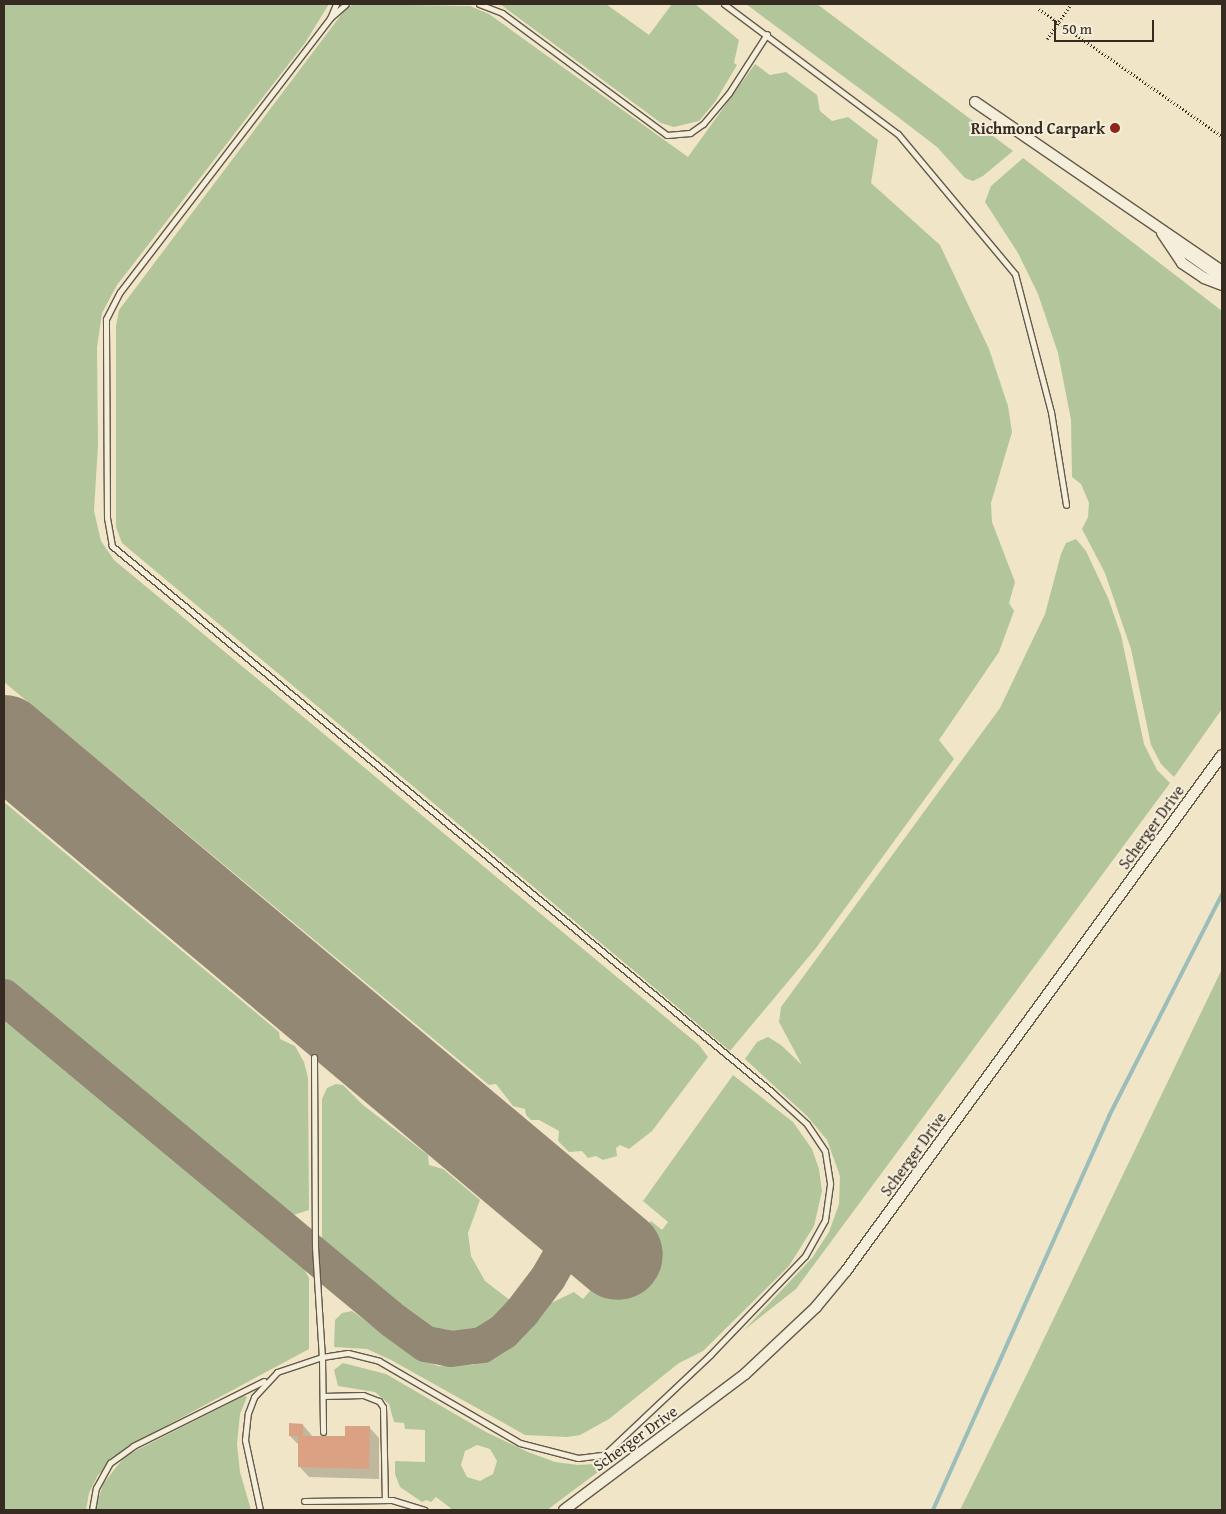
<!DOCTYPE html>
<style>
body{margin:0}
#map{position:relative;width:1226px;height:1514px;overflow:hidden;background:#f0e5c7;font-family:"Gentium Book Plus",serif}
div>[style]{position:absolute}
[style*='--x']{left:calc(var(--x)*1px);top:calc(var(--y)*1px);width:calc(var(--w)*1px);rotate:calc(var(--a)*1deg)}
.green>*{inset:0;background:#b3c69b}
.shadow>*{inset:0;background:#0003}
.stream>*{height:4px;margin:-2px;padding:0 2px;transform-origin:2px;border-radius:2px;background:#9bbebb}
.taxiway>*{height:36px;margin:-18px;padding:0 18px;transform-origin:18px;border-radius:18px;background:#938874}
.runway>*{height:90px;margin:-45px;padding:0 45px;transform-origin:45px;border-radius:45px;background:#938874}
.building>*{inset:0;background:#daa182}
.path>*{height:2.5px;margin-top:-1.25px;transform-origin:0;background:repeating-linear-gradient(90deg,#362b21 0 1px,transparent 0 3.5px)}
.roads{filter:drop-shadow(1px 0 #645a4a) drop-shadow(-1px 0 #645a4a) drop-shadow(0 1px #645a4a) drop-shadow(0 -1px #645a4a)}
.service>*{height:5px;margin:-2.5px;padding:0 2.5px;transform-origin:2.5px;border-radius:2.5px;background:#f5eedb}
.minor>*{height:10px;margin:-5px;padding:0 5px;transform-origin:5px;border-radius:5px;background:#f5eedb}
.dots>*{width:14px;height:14px;translate:-50% -50%;box-sizing:border-box;border:2px solid #f5eedb;border-radius:50%}
span{translate:-50% -50%;white-space:nowrap;text-align:center;line-height:1.15;-webkit-text-stroke:4px #f5eedb;paint-order:stroke}
.poi-label{font-size:16px;color:#362b21;font-weight:700}
.right{translate:-100% -50%;text-align:right}
.street-label{font-size:16px;color:#362b21}
.frame{position:absolute;inset:0;border:5px solid #362b21;pointer-events:none}
.scale{position:absolute;left:1054px;top:20px;width:100px;height:22px;box-sizing:border-box;border:2px solid #362b21;border-top:0;padding-left:6px;font-size:15px;line-height:18px;white-space:nowrap;color:#362b21;-webkit-text-stroke:4px #f5eedb;paint-order:stroke}
</style>
<div id="map">
<div class="green">
<div style="clip-path:polygon(4px 4px,329px 4px,305px 43px,117px 285px,102px 313px,97px 347px,98px 445px,94px 511px,101px 541px,114px 560px,699px 1045px,708px 1057px,652px 1131px,629px 1149px,620px 1145px,616px 1148px,617px 1156px,603px 1160px,596px 1156px,588px 1158px,582px 1151px,569px 1152px,558px 1141px,559px 1131px,539px 1120px,531px 1120px,526px 1115px,525px 1109px,513px 1106px,496px 1084px,489px 1085px,4px 682px)"></div>
<div style="clip-path:polygon(356px 4px,470px 6px,489px 14px,688px 157px,755px 64px,770px 75px,786px 72px,817px 95px,820px 111px,832px 121px,848px 117px,878px 140px,871px 183px,940px 245px,989px 349px,1008px 406px,1012px 432px,991px 503px,992px 522px,1015px 582px,1009px 603px,1014px 611px,999px 652px,939px 740px,954px 759px,816px 948px,730px 1051px,122px 543px,116px 527px,116px 326px,119px 310px,347px 7px)"></div>
<div style="clip-path:polygon(500px 4px,606px 4px,649px 35px,672px 4px,695px 4px,739px 40px,734px 63px,737px 65px,715px 102px,699px 121px,674px 127px,661px 123px)"></div>
<div style="clip-path:polygon(746px 4px,817px 4px,1013px 151px,983px 176px,973px 181px,965px 178px,937px 147px,898px 117px)"></div>
<div style="clip-path:polygon(1023px 158px,1222px 311px,1222px 709px,1174px 777px,1161px 764px,1151px 745px,1131px 649px,1105px 573px,1082px 529px,1088px 517px,1089px 503px,1081px 484px,1072px 477px,1071px 420px,1058px 353px,1038px 294px,1018px 253px,985px 202px,991px 186px)"></div>
<div style="clip-path:polygon(1076px 539px,1086px 551px,1108px 598px,1121px 635px,1144px 744px,1157px 770px,1170px 783px,796px 1289px,744px 1330px,812px 1258px,829px 1232px,839px 1204px,840px 1176px,827px 1140px,807px 1116px,745px 1059px,757px 1042px,768px 1037px,781px 1045px,802px 1065px,779px 1022px,781px 1007px,1000px 708px,1045px 614px,1061px 554px,1066px 543px)"></div>
<div style="clip-path:polygon(4px 802px,279px 1032px,280px 1039px,295px 1046px,304px 1062px,308px 1078px,309px 1210px,287px 1217px,4px 982px)"></div>
<div style="clip-path:polygon(1222px 969px,1222px 1510px,960px 1510px,1027px 1374px)"></div>
<div style="clip-path:polygon(4px 1018px,304px 1269px,309px 1278px,309px 1349px,127px 1447px,98px 1475px,89px 1493px,86px 1510px,4px 1510px)"></div>
<div style="clip-path:polygon(733px 1075px,793px 1122px,812px 1149px,819px 1169px,822px 1191px,814px 1226px,789px 1266px,703px 1351px,679px 1363px,609px 1419px,580px 1435px,567px 1437px,525px 1435px,391px 1360px,367px 1349px,334px 1347px,335px 1320px,342px 1313px,352px 1311px,415px 1357px,438px 1366px,473px 1365px,509px 1347px,545px 1306px,574px 1292px,583px 1299px,651px 1221px,662px 1230px,668px 1222px,643px 1201px)"></div>
<div style="clip-path:polygon(336px 1084px,343px 1085px,363px 1105px,428px 1155px,429px 1165px,443px 1169px,480px 1200px,468px 1233px,471px 1256px,485px 1281px,511px 1301px,502px 1315px,485px 1331px,455px 1339px,428px 1333px,322px 1247px,322px 1099px,327px 1088px)"></div>
<div style="clip-path:polygon(evenodd,343px 1363px,386px 1374px,486px 1432px,528px 1452px,555px 1462px,578px 1465px,610px 1463px,547px 1510px,453px 1510px,436px 1497px,431px 1502px,426px 1500px,422px 1502px,400px 1487px,395px 1474px,395px 1461px,425px 1462px,425px 1430px,405px 1429px,404px 1423px,394px 1422px,389px 1404px,375px 1392px,338px 1386px,334px 1370px,343px 1363px,477px 1445px,490px 1449px,497px 1461px,493px 1474px,480px 1481px,467px 1477px,461px 1465px,465px 1451px,477px 1445px)"></div>
<div style="clip-path:polygon(244px 1396px,247px 1397px,240px 1414px,237px 1444px,240px 1472px,251px 1510px,95px 1510px,103px 1484px,125px 1456px)"></div>
</div>
<div class="shadow">
<div style="clip-path:polygon(303px 1425px,313px 1437px,346px 1437px,369px 1427px,379px 1438px,379px 1479px,309px 1477px,299px 1466px,299px 1445px,290px 1436px)"></div>
</div>
<div class="stream">
<div style="--x:933;--y:1510;--w:432;--a:-65.9"></div>
<div style="--x:1109;--y:1116;--w:249;--a:-63"></div>
</div>
<div class="taxiway">
<div style="--x:4;--y:997;--w:507;--a:39.72"></div>
<div style="--x:394;--y:1321;--w:39;--a:36"></div>
<div style="--x:426;--y:1344;--w:25;--a:11"></div>
<div style="--x:451;--y:1349;--w:31;--a:-7"></div>
<div style="--x:482;--y:1345;--w:25;--a:-32"></div>
<div style="--x:503;--y:1332;--w:28;--a:-46"></div>
<div style="--x:522;--y:1312;--w:43;--a:-52.6"></div>
<div style="--x:548;--y:1278;--w:34;--a:-60"></div>
<div style="--x:565;--y:1248;--w:21;--a:-93"></div>
<div style="--x:564;--y:1227;--w:28;--a:-113"></div>
</div>
<div class="runway">
<div style="--x:4;--y:740;--w:801;--a:39.99"></div>
</div>
<div class="building">
<div style="clip-path:polygon(289px 1423px,303px 1424px,303px 1436px,345px 1436px,345px 1426px,370px 1426px,369px 1469px,298px 1467px,298px 1436px,289px 1436px)"></div>
</div>
<div class="path">
<div style="--x:1039;--y:9;--w:223;--a:34.8"></div>
<div style="--x:1047;--y:39;--w:42;--a:-55.6"></div>
</div>
<div class="roads">
<div class="service">
<div style="--x:479;--y:4;--w:25;--a:21"></div>
<div style="--x:502;--y:13;--w:205;--a:36.5"></div>
<div style="--x:667;--y:135;--w:23;--a:-5"></div>
<div style="--x:690;--y:133;--w:16;--a:-35"></div>
<div style="--x:703;--y:124;--w:40;--a:-50"></div>
<div style="--x:729;--y:93;--w:70;--a:-57.2"></div>
<div style="--x:724;--y:4;--w:217;--a:36.8"></div>
<div style="--x:898;--y:134;--w:182;--a:50.1"></div>
<div style="--x:1015;--y:274;--w:143;--a:75.4"></div>
<div style="--x:1051;--y:412;--w:94;--a:80.8"></div>
<div style="--x:331;--y:16;--w:13;--a:-67"></div>
<div style="--x:314;--y:1057;--w:190;--a:89.7"></div>
<div style="--x:315;--y:1247;--w:110;--a:86.4"></div>
<div style="--x:322;--y:1357;--w:75;--a:89.2"></div>
<div style="--x:323;--y:1396;--w:40;--a:-1.4"></div>
<div style="--x:363;--y:1395;--w:17;--a:21"></div>
<div style="--x:379;--y:1401;--w:7;--a:56"></div>
<div style="--x:383;--y:1407;--w:93;--a:88.8"></div>
<div style="--x:304;--y:1501;--w:88;--a:-0.7"></div>
<div style="--x:392;--y:1500;--w:34;--a:17"></div>
<div style="--x:92;--y:1510;--w:22;--a:-80"></div>
<div style="--x:96;--y:1488;--w:29;--a:-61"></div>
<div style="--x:110;--y:1463;--w:29;--a:-36"></div>
<div style="--x:133;--y:1446;--w:146;--a:-26.4"></div>
<div style="--x:260;--y:1510;--w:72;--a:-102.1"></div>
<div style="--x:245;--y:1440;--w:27;--a:-84"></div>
<div style="--x:248;--y:1413;--w:17;--a:-69"></div>
<div style="--x:254;--y:1397;--w:34;--a:-47"></div>
<div style="--x:277;--y:1372;--w:47;--a:-18.4"></div>
<div style="--x:322;--y:1357;--w:26;--a:-9"></div>
<div style="--x:348;--y:1353;--w:32;--a:14"></div>
<div style="--x:379;--y:1361;--w:163;--a:30.2"></div>
<div style="--x:520;--y:1443;--w:60;--a:14.5"></div>
<div style="--x:578;--y:1458;--w:26;--a:-7"></div>
<div style="--x:604;--y:1455;--w:146;--a:-43.3"></div>
<div style="--x:710;--y:1355;--w:137;--a:-46.2"></div>
<div style="--x:805;--y:1256;--w:41;--a:-60.9"></div>
<div style="--x:825;--y:1220;--w:37;--a:-82"></div>
<div style="--x:830;--y:1183;--w:32;--a:-99"></div>
<div style="--x:825;--y:1151;--w:32;--a:-124"></div>
<div style="--x:807;--y:1124;--w:47;--a:-137.6"></div>
<div style="--x:772;--y:1092;--w:857;--a:-140.4"></div>
<div style="--x:112;--y:546;--w:28;--a:-100"></div>
<div style="--x:107;--y:518;--w:199;--a:-90.3"></div>
<div style="--x:106;--y:319;--w:30;--a:-63"></div>
<div style="--x:120;--y:292;--w:345;--a:-52.5"></div>
<div style="--x:330;--y:18;--w:21;--a:-41"></div>
</div>
<div class="minor">
<div style="--x:975;--y:102;--w:299;--a:34.4"></div>
<div style="--x:1162;--y:233;--w:36;--a:56"></div>
<div style="--x:1182;--y:263;--w:27;--a:34"></div>
<div style="--x:1204;--y:278;--w:19;--a:21"></div>
<div style="--x:1171;--y:242;--w:62;--a:35.2"></div>
<div style="--x:564;--y:1510;--w:226;--a:-36.9"></div>
<div style="--x:745;--y:1374;--w:98;--a:-43.3"></div>
<div style="--x:816;--y:1307;--w:47;--a:-50.2"></div>
<div style="--x:846;--y:1271;--w:638;--a:-53.92"></div>
</div>
</div>
<div class="dots">
<div style="left:1115px;top:128px;background:#8f2418"></div>
</div>
<div class="poi-label">
<span class="right" style="left:1105px;top:128px">Richmond Carpark</span>
</div>
<div class="street-label">
<span style="left:1151px;top:827px;rotate:-54deg">Scherger Drive</span>
<span style="left:913px;top:1154px;rotate:-54deg">Scherger Drive</span>
<span style="left:635px;top:1438px;rotate:-36deg">Scherger Drive</span>
</div>
<div class="frame"></div>
<div class="scale">50 m</div>
</div>
